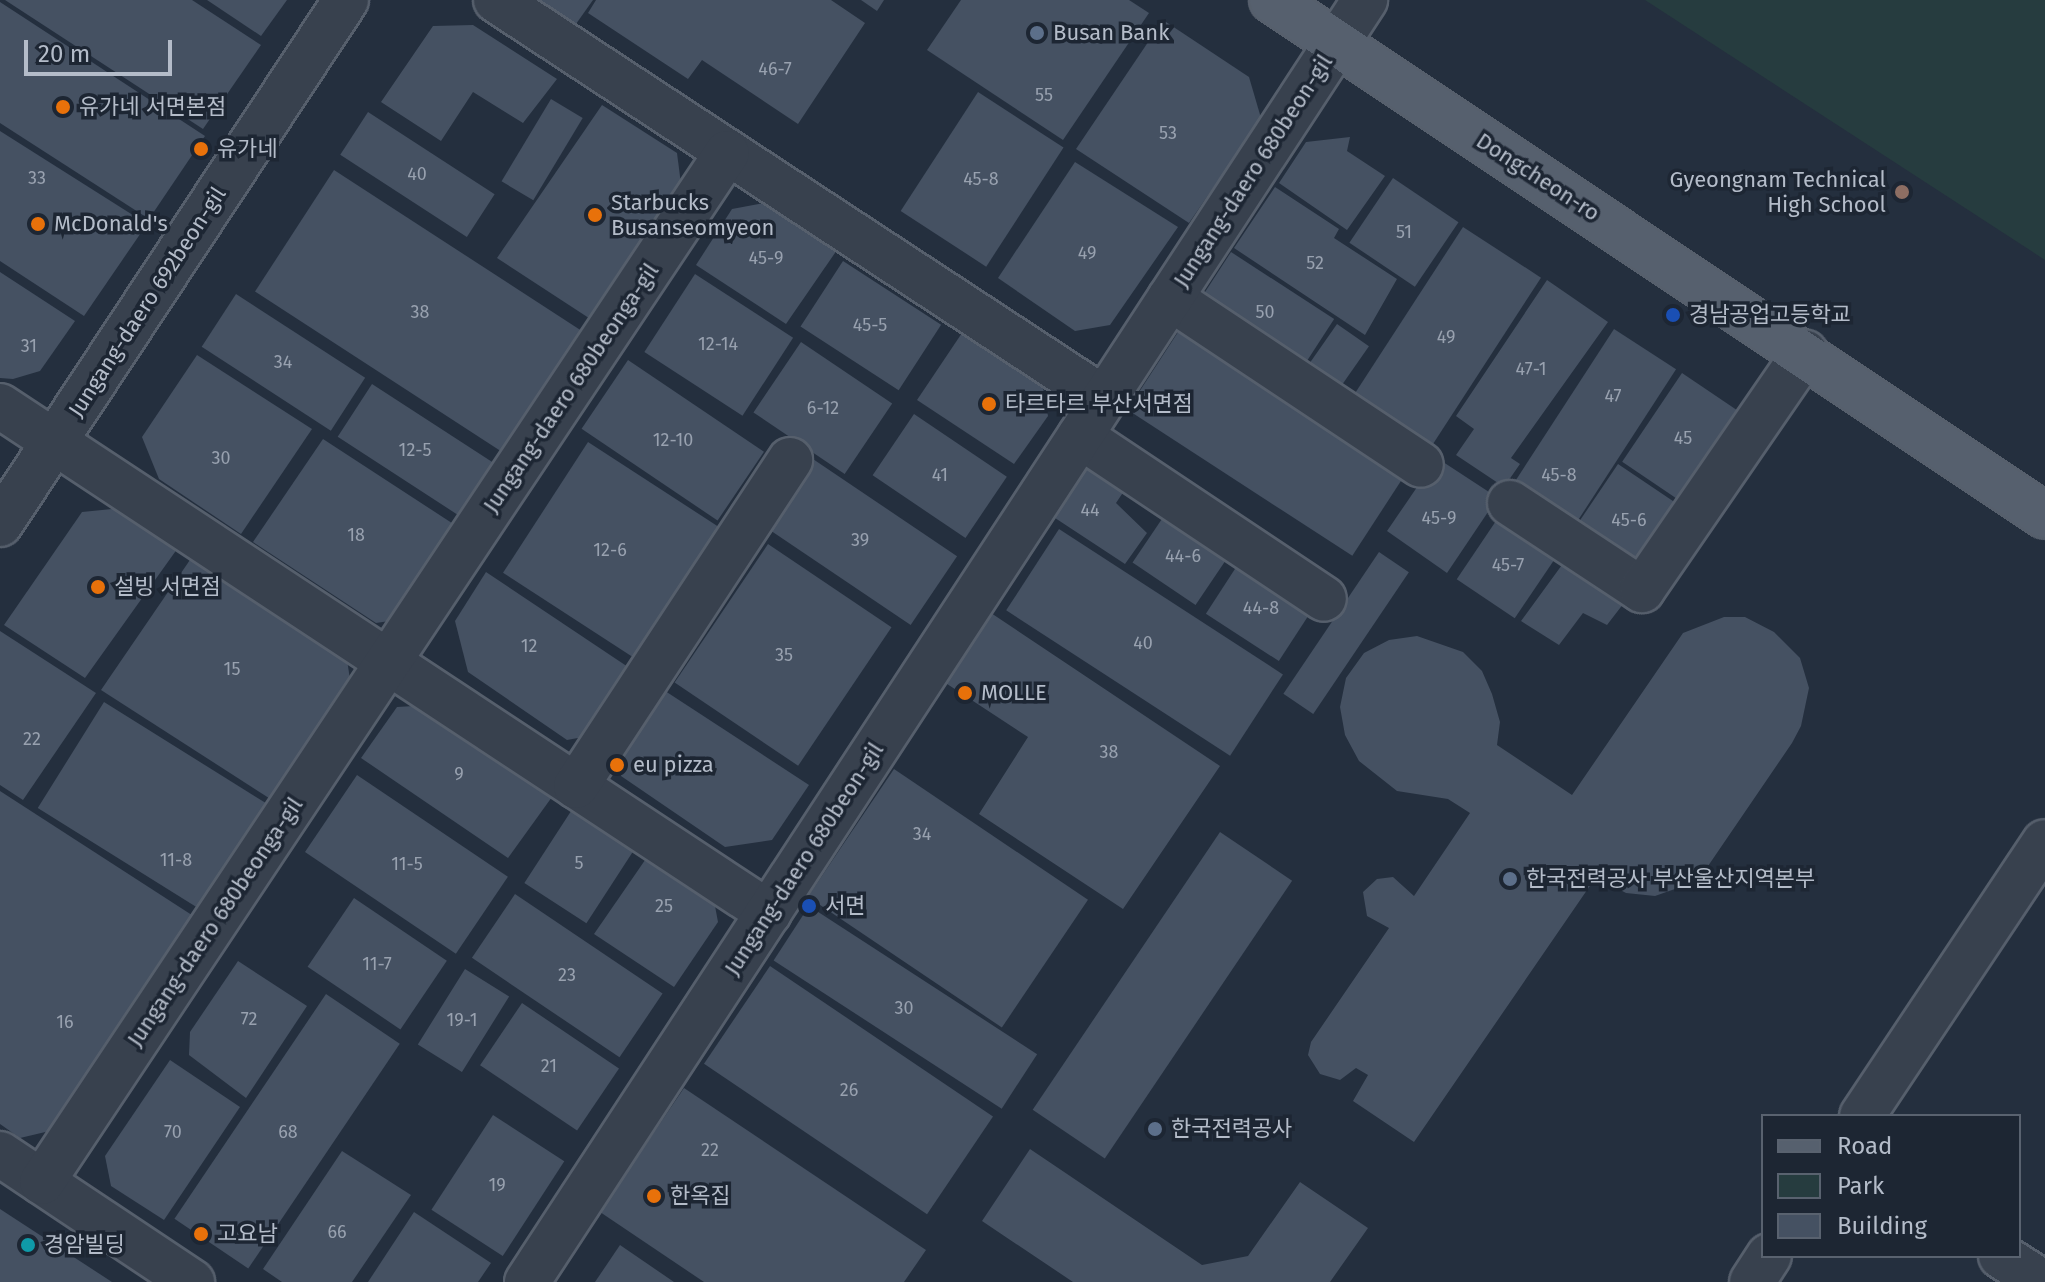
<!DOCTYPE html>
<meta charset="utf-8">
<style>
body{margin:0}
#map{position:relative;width:2045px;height:1282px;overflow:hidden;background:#242f3e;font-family:"Fira Sans","Noto Sans KR",sans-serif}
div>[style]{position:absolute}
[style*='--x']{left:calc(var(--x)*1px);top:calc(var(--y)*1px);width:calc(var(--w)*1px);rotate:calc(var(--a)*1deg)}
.green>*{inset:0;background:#263c3f}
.building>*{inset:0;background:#455162;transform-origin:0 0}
.roads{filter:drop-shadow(2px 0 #565f6c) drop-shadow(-2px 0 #565f6c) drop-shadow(0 2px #565f6c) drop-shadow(0 -2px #565f6c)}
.minor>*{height:44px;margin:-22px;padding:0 22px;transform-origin:22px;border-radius:22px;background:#38414e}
.major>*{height:44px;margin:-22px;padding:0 22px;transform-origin:22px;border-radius:22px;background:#56606e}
.dots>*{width:22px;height:22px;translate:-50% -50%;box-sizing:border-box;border:4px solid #1d2633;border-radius:50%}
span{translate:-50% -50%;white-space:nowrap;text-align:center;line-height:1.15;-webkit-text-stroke:7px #1d2633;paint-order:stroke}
.number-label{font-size:18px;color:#98a1af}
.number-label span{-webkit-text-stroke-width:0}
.poi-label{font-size:22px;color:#b4bcc9}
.left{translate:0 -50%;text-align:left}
.right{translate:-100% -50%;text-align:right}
.street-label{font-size:22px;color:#b4bcc9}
.legend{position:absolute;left:1761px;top:1114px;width:260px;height:144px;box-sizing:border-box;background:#1d2633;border:2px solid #59626f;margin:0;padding:10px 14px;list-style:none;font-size:24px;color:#b4bcc9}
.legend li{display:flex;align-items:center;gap:16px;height:40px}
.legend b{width:40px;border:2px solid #59626f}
.scale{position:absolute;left:24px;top:40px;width:148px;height:36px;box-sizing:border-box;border:4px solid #b4bcc9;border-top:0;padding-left:10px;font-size:24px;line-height:28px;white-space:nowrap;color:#b4bcc9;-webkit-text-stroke:6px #1d2633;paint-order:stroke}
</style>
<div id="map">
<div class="green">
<div style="clip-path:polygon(1645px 0,2045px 0,2045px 260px)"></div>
</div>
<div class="building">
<div style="clip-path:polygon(5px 0,192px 0,261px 45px,203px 129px)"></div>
<div style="clip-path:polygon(207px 0,287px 0,261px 36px)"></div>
<div style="clip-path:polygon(524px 0,593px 0,571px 31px)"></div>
<div style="clip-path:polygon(596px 0,831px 0,865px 23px,798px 124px,702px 60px,688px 79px,588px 13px)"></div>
<div style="clip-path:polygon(861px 0,884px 0,877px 11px)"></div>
<div style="clip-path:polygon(961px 0,1129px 0,1149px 13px,1063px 140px,927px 50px)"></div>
<div style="clip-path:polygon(0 2px,205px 136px,149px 219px,0 123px)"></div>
<div style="clip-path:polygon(1163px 20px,1249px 77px,1261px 118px,1189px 223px,1076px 149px)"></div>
<div style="clip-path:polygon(473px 25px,557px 79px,523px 123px,473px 92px,441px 141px,381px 102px,433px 26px)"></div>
<div style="left:978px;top:92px;width:102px;height:142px;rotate:33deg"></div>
<div style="left:551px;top:99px;width:37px;height:96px;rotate:31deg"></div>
<div style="clip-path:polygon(602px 105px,677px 153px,682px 192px,595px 322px,497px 258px)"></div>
<div style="left:368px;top:112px;width:151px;height:51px;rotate:33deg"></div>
<div style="clip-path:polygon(0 131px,147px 224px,84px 316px,0 261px)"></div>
<div style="clip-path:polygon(1350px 137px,1347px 151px,1385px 176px,1347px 230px,1279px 183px,1306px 142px)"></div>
<div style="clip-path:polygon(1075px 162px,1178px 227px,1110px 325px,1075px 331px,998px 278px)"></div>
<div style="left:334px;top:170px;width:302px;height:145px;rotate:33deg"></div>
<div style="left:1393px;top:178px;width:79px;height:78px;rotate:34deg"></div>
<div style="clip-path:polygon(1275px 187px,1339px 229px,1334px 238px,1397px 279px,1365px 335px,1234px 248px)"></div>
<div style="clip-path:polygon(764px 203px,837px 250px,786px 324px,696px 265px,732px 209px)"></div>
<div style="left:1463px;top:227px;width:93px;height:201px;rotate:33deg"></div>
<div style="left:1231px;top:252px;width:123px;height:64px;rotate:33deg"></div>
<div style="left:843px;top:261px;width:117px;height:78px;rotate:33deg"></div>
<div style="clip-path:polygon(0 272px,75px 321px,40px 371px,13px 379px,0 378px)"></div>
<div style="left:695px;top:274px;width:117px;height:93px;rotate:33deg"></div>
<div style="clip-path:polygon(1547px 280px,1608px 322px,1511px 458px,1520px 464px,1504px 487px,1456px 455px,1474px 429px,1456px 416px)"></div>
<div style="left:236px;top:294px;width:154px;height:63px;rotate:33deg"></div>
<div style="left:1337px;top:324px;width:39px;height:60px;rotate:35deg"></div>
<div style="left:1182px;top:326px;width:268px;height:100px;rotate:33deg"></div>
<div style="clip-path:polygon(966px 327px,1041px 376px,1048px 416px,1014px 464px,917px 400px)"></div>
<div style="left:1614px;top:329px;width:74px;height:189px;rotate:33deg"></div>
<div style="left:801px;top:342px;width:110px;height:85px;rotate:34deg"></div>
<div style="clip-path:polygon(197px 355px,312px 429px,241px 534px,159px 479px,142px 437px)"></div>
<div style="left:628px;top:360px;width:164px;height:83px;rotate:34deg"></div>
<div style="left:1682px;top:373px;width:75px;height:107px;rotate:34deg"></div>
<div style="left:372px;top:384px;width:147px;height:63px;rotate:33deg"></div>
<div style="left:914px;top:414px;width:112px;height:74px;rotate:34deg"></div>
<div style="clip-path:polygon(323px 439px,458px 527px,396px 620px,376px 623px,253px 542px)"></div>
<div style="left:588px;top:442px;width:156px;height:156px;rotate:33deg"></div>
<div style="left:807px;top:455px;width:181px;height:83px;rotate:34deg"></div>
<div style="clip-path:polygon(1437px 458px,1489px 492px,1492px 506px,1447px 573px,1387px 531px)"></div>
<div style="clip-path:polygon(1090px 460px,1128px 485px,1116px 503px,1147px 533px,1125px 564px,1052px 516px)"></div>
<div style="left:1618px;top:464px;width:81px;height:79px;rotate:34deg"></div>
<div style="left:1170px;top:507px;width:76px;height:67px;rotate:34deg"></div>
<div style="clip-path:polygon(122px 508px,180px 545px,85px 678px,4px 625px,82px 512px)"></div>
<div style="left:1502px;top:512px;width:70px;height:81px;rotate:34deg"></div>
<div style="left:1059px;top:529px;width:267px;height:97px;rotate:33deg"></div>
<div style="left:768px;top:544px;width:149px;height:167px;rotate:34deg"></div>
<div style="left:1379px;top:552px;width:36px;height:171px;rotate:34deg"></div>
<div style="clip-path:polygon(194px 554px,346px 653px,351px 686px,272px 800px,101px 690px)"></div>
<div style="left:1244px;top:555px;width:87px;height:70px;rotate:33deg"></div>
<div style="clip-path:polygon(1567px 558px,1627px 599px,1607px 625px,1583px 613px,1559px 645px,1521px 621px)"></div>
<div style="clip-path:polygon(486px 572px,637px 673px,594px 735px,567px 740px,468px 672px,455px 621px)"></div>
<div style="clip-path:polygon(985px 609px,1220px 766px,1123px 909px,979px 814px,1028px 737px,938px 678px)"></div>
<div style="clip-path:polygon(1724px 617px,1745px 617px,1774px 632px,1800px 658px,1809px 688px,1801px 726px,1792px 743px,1706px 869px,1692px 883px,1655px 896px,1626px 893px,1596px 877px,1414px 1142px,1353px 1101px,1368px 1075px,1356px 1068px,1340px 1080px,1320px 1074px,1308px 1055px,1311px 1042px,1389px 928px,1367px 916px,1363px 892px,1377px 879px,1393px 877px,1414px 896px,1470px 813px,1448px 799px,1397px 791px,1359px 761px,1345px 735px,1340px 707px,1346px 678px,1364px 653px,1389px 640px,1417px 636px,1463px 652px,1482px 671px,1492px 694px,1500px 722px,1497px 745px,1572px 795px,1683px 633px)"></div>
<div style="clip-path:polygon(0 631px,96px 693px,23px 800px,0 785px)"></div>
<div style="clip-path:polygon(659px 687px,809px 785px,772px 840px,725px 847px,621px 776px,617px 750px)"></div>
<div style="left:104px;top:702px;width:196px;height:125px;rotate:32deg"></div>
<div style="clip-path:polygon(431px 705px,557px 790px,508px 858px,361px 758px,397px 707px)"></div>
<div style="left:894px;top:769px;width:234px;height:154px;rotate:34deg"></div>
<div style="left:357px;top:775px;width:182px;height:93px;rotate:34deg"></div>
<div style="clip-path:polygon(0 791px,198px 919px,58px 1129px,20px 1138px,0 1124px)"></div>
<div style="left:575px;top:805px;width:74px;height:93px;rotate:33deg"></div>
<div style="left:1220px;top:832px;width:87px;height:335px;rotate:34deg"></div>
<div style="clip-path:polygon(652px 850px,712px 890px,718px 922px,674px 987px,594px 934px)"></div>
<div style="left:515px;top:894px;width:178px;height:77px;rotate:34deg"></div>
<div style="left:354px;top:898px;width:112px;height:83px;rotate:34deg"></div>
<div style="left:809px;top:906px;width:272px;height:65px;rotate:33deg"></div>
<div style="clip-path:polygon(238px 961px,307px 1006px,246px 1098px,189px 1055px,190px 1032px)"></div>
<div style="left:770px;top:966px;width:269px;height:118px;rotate:34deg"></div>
<div style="left:465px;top:969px;width:52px;height:89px;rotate:32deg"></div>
<div style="left:326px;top:994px;width:89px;height:271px;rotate:34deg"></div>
<div style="left:522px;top:1003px;width:117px;height:75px;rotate:34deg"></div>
<div style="clip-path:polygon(170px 1060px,240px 1107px,164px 1220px,111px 1186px,105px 1156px)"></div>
<div style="clip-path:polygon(684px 1088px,926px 1250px,904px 1282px,704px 1282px,600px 1212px)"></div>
<div style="left:493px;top:1115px;width:85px;height:113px;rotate:33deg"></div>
<div style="clip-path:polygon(1030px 1149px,1202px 1265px,1248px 1256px,1300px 1182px,1368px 1228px,1330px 1282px,1073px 1282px,982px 1221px)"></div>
<div style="clip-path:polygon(342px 1151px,411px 1195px,352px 1282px,282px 1282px,263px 1269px)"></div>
<div style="clip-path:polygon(0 1209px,112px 1282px,0 1282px)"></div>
<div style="clip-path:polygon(414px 1212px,491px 1263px,478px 1282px,368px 1282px)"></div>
<div style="clip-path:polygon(620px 1245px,674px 1282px,595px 1282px)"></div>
</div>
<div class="roads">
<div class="minor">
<div style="--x:496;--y:0;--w:727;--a:33.27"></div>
<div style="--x:1170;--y:298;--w:301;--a:33.6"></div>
<div style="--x:0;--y:406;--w:921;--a:33.4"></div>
<div style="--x:1080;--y:436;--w:293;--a:33.7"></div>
<div style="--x:1510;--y:503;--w:158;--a:33.4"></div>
<div style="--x:1642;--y:590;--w:288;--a:-55.5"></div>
<div style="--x:0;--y:524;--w:628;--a:-56.56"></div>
<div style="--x:576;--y:786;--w:390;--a:-56.7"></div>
<div style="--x:1862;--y:1116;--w:329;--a:-56.3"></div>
<div style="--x:0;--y:1154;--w:231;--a:33.7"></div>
<div style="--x:42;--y:1182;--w:1236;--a:-56.35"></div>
<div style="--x:2001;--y:1256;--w:49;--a:32.4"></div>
<div style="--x:527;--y:1282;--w:1532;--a:-56.83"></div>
<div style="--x:1752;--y:1282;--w:31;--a:-57"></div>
</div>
<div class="major">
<div style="--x:1272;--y:0;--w:929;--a:33.72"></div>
</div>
</div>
<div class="dots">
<div style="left:1037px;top:33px;background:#5c6f8a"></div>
<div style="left:63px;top:107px;background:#e8710a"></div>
<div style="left:201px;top:149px;background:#e8710a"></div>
<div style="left:1902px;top:192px;background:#8d6e63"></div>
<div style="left:595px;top:215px;background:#e8710a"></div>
<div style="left:38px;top:224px;background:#e8710a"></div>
<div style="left:1673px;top:315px;background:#1a4fb4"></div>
<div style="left:989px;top:404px;background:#e8710a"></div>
<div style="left:98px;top:587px;background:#e8710a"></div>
<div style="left:965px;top:693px;background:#e8710a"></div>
<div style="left:617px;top:765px;background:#e8710a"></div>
<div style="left:1510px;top:879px;background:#5c6f8a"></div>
<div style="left:809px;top:906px;background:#1a4fb4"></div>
<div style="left:1155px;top:1129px;background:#5c6f8a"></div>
<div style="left:654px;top:1196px;background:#e8710a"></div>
<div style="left:201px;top:1234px;background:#e8710a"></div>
<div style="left:28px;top:1245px;background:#0f9aa8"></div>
</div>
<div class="number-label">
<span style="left:775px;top:69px">46-7</span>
<span style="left:1044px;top:95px">55</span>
<span style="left:1168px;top:133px">53</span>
<span style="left:417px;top:174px">40</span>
<span style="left:37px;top:178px">33</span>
<span style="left:981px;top:179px">45-8</span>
<span style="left:1404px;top:232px">51</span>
<span style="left:1087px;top:253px">49</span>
<span style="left:766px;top:258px">45-9</span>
<span style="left:1315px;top:263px">52</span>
<span style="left:420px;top:312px">38</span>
<span style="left:1265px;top:312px">50</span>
<span style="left:870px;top:325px">45-5</span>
<span style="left:1446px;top:337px">49</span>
<span style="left:718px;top:344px">12-14</span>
<span style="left:29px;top:346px">31</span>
<span style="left:283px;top:362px">34</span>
<span style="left:1531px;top:369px">47-1</span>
<span style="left:1613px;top:396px">47</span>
<span style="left:823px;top:408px">6-12</span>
<span style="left:1683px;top:438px">45</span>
<span style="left:673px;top:440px">12-10</span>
<span style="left:415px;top:450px">12-5</span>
<span style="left:221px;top:458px">30</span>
<span style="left:940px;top:475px">41</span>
<span style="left:1559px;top:475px">45-8</span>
<span style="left:1090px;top:510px">44</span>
<span style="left:1439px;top:518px">45-9</span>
<span style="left:1629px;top:520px">45-6</span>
<span style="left:356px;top:535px">18</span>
<span style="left:860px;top:540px">39</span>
<span style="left:610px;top:550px">12-6</span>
<span style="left:1183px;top:556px">44-6</span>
<span style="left:1508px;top:565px">45-7</span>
<span style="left:1261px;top:608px">44-8</span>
<span style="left:1143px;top:643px">40</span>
<span style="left:529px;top:646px">12</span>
<span style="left:784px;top:655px">35</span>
<span style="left:232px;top:669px">15</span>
<span style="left:32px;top:739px">22</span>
<span style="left:1109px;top:752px">38</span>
<span style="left:459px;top:774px">9</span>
<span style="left:922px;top:834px">34</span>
<span style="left:176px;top:860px">11-8</span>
<span style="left:579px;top:863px">5</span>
<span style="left:407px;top:864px">11-5</span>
<span style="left:664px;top:906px">25</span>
<span style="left:377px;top:964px">11-7</span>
<span style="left:567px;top:975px">23</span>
<span style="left:904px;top:1008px">30</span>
<span style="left:249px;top:1019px">72</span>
<span style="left:462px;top:1020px">19-1</span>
<span style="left:65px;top:1022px">16</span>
<span style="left:549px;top:1066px">21</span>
<span style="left:849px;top:1090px">26</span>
<span style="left:173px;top:1132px">70</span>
<span style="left:288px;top:1132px">68</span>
<span style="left:710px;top:1150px">22</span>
<span style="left:497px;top:1185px">19</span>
<span style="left:337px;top:1232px">66</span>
</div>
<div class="poi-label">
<span class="left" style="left:1053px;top:33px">Busan Bank</span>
<span class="left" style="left:79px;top:107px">유가네 서면본점</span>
<span class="left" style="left:217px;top:149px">유가네</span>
<span class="right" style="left:1886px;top:192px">Gyeongnam Technical<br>High School</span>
<span class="left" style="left:611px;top:215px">Starbucks<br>Busanseomyeon</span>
<span class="left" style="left:54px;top:224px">McDonald's</span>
<span class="left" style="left:1689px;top:315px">경남공업고등학교</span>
<span class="left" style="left:1005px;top:404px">타르타르 부산서면점</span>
<span class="left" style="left:114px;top:587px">설빙 서면점</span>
<span class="left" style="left:981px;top:693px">MOLLE</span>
<span class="left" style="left:633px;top:765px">eu pizza</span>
<span class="left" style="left:1526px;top:879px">한국전력공사 부산울산지역본부</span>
<span class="left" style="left:825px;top:906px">서면</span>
<span class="left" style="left:1171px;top:1129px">한국전력공사</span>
<span class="left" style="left:670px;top:1196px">한옥집</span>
<span class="left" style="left:217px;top:1234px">고요남</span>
<span class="left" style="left:44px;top:1245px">경암빌딩</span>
</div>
<div class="street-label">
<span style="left:1253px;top:171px;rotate:-57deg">Jungang-daero 680beon-gil</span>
<span style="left:1538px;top:177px;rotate:33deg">Dongcheon-ro</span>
<span style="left:147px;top:302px;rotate:-57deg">Jungang-daero 692beon-gil</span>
<span style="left:571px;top:388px;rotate:-56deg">Jungang-daero 680beonga-gil</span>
<span style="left:804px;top:859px;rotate:-57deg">Jungang-daero 680beon-gil</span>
<span style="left:215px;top:922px;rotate:-56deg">Jungang-daero 680beonga-gil</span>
</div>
<ul class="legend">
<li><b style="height:10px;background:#56606e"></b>Road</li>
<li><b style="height:22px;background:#263c3f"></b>Park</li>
<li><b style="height:22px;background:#455162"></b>Building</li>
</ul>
<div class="scale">20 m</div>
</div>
